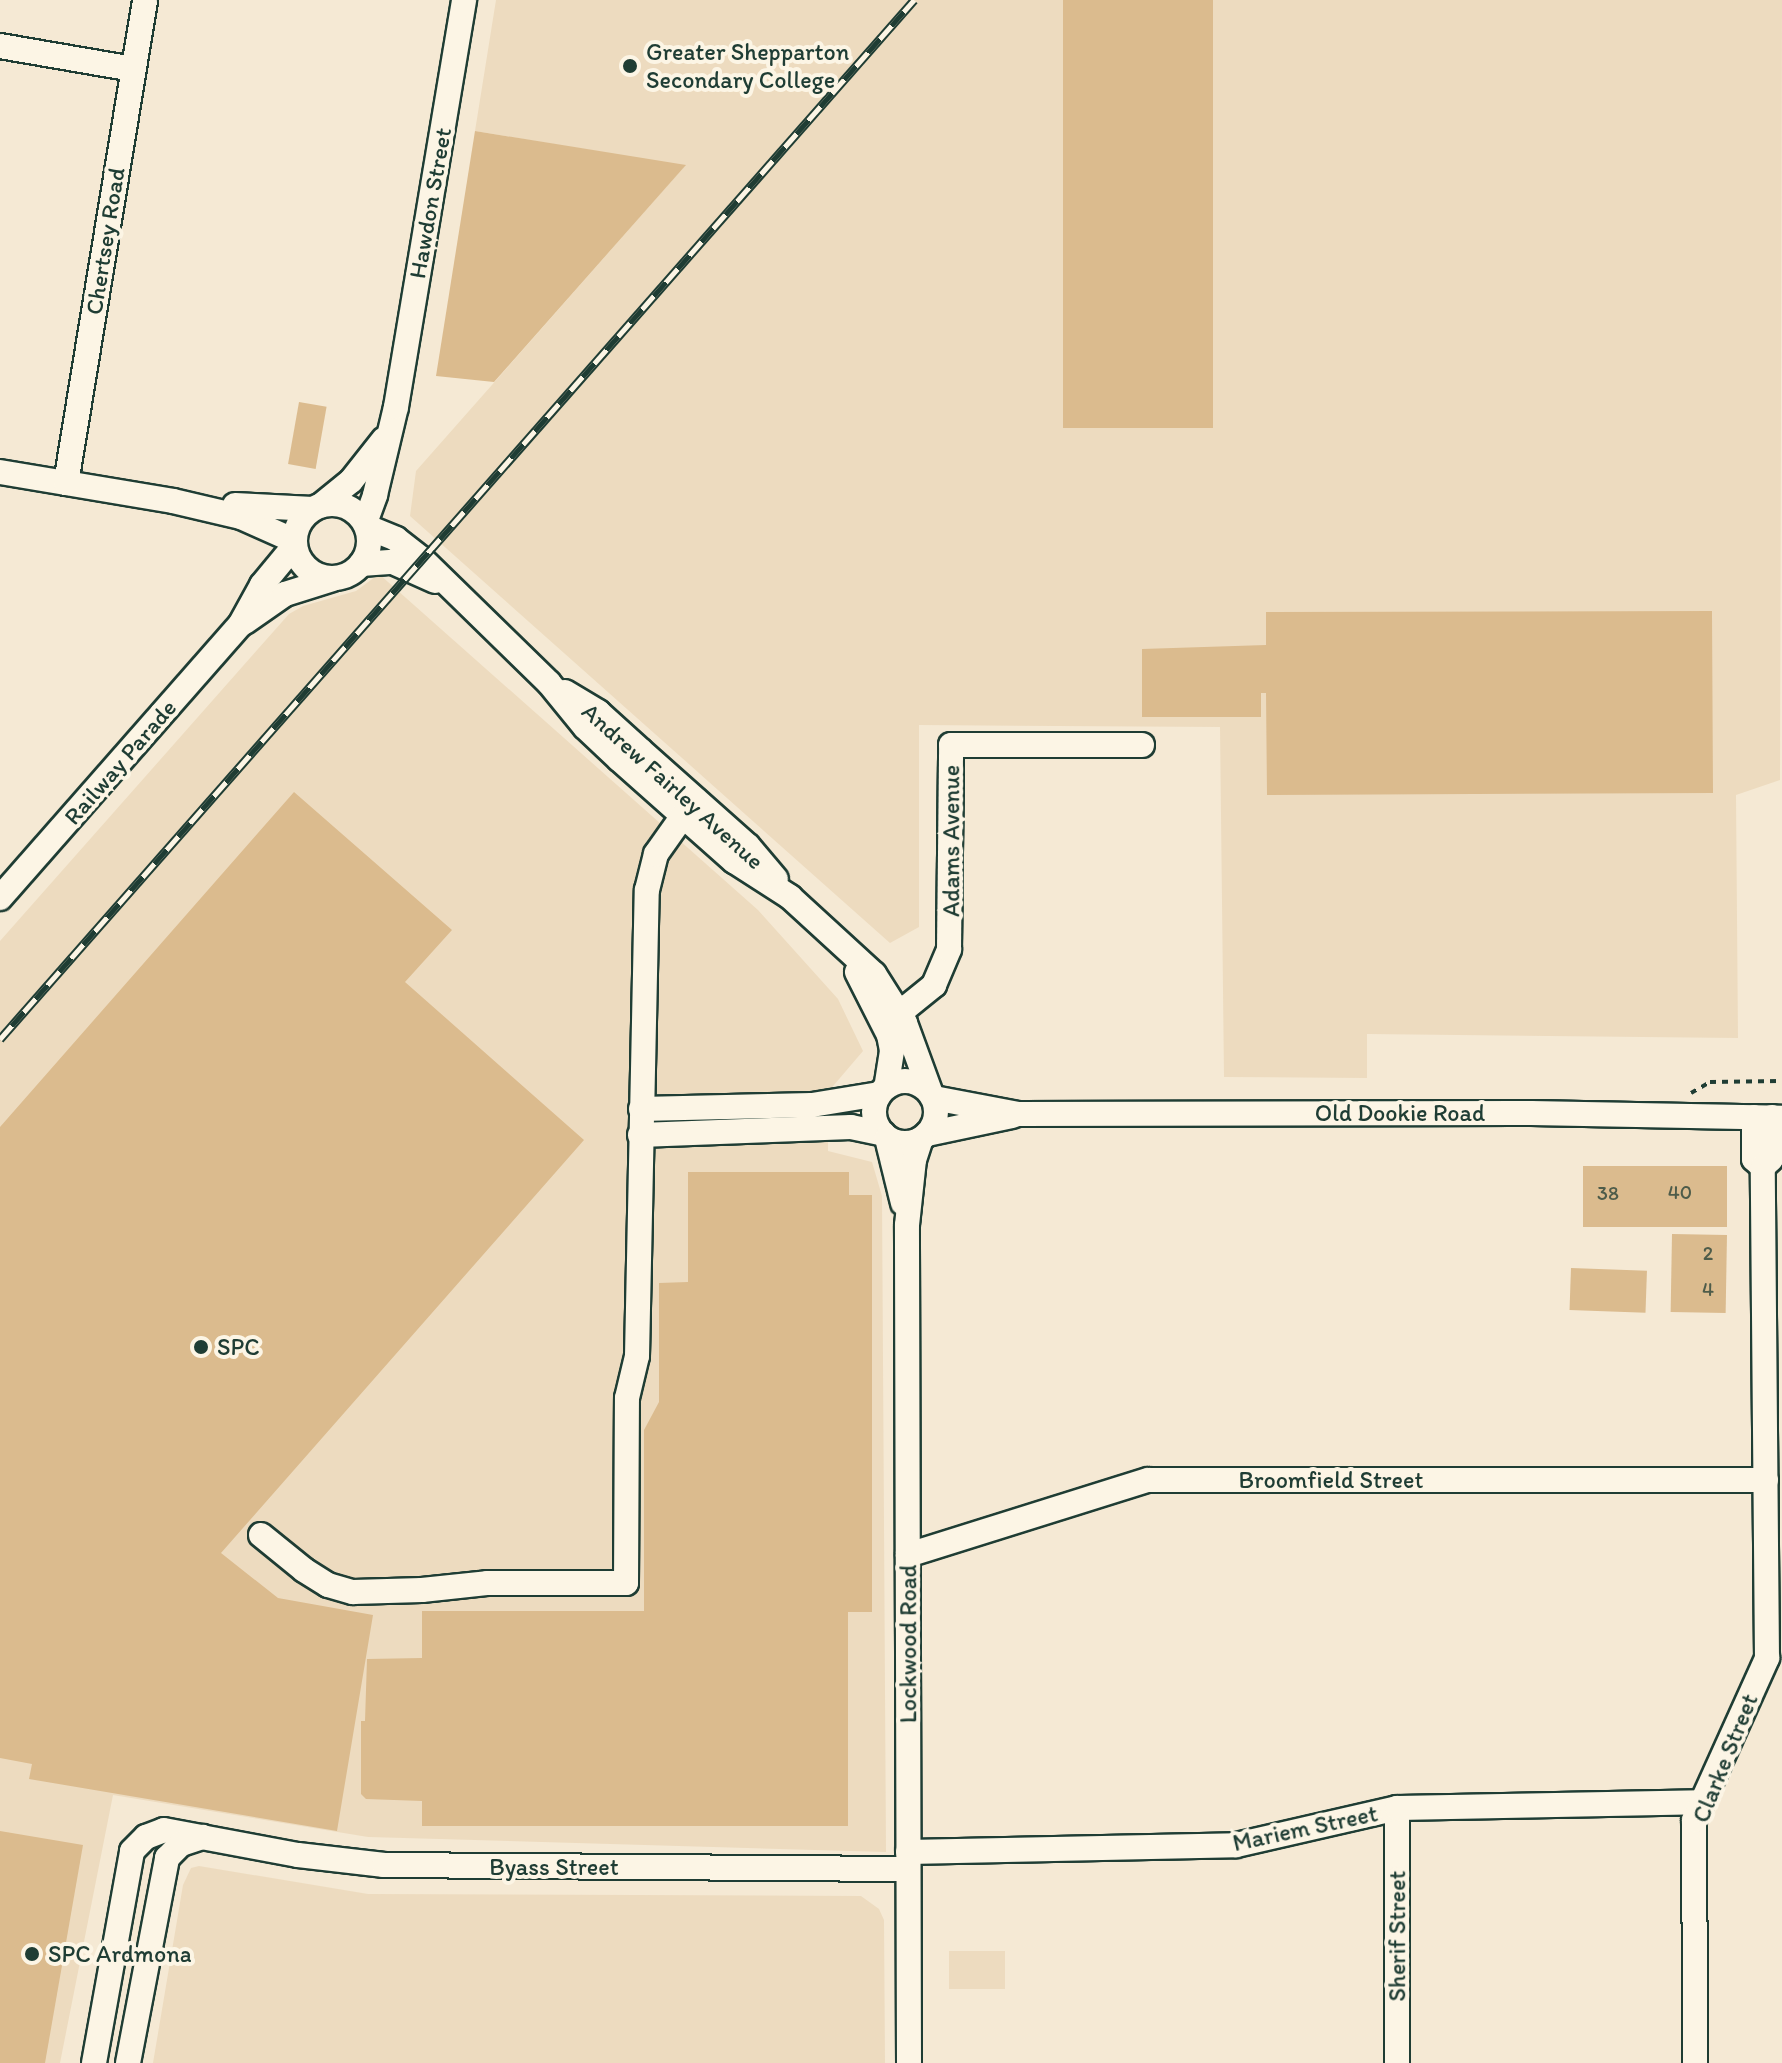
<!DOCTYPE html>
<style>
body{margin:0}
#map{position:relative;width:1782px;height:2063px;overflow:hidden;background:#f5e9d4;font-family:Itim,sans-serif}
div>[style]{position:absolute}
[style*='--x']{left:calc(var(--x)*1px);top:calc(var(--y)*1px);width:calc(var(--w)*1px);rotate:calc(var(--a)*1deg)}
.built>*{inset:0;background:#eddbbf;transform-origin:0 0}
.building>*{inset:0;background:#dbbb8e;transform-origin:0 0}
.path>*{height:4px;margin-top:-2px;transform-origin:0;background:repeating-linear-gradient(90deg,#1f3d34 0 6px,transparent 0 12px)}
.roads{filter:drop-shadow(2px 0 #1f3d34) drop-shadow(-2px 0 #1f3d34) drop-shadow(0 2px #1f3d34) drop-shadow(0 -2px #1f3d34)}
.minor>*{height:24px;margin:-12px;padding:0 12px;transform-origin:12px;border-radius:12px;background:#fcf5e5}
.minor>.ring{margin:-12px;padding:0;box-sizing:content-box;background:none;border:24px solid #fcf5e5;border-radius:50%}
.rail>*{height:9px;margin-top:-4.5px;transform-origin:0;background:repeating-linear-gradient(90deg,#fcf5e5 0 18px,#1f3d34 0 36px);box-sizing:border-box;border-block:2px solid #1f3d34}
.dots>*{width:22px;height:22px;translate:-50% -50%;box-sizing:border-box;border:4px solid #fcf5e5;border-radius:50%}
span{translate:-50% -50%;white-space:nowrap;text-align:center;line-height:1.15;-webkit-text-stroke:8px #fcf5e5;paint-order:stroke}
.number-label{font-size:20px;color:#4e5c4a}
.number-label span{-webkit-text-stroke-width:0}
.poi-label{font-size:24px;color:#1f3d34}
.left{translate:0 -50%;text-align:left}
.street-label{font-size:24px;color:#1f3d34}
</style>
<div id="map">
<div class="built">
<div style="clip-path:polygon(496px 0,1782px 0,1780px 780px,1736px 795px,1738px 1038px,1367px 1034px,1367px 1078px,1224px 1077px,1220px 727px,919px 725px,919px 927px,890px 943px,410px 516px,416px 471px,685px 166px,475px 131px)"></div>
<div style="clip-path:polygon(379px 574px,758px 910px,838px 999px,863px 1051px,828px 1092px,828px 1151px,872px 1162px,882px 1196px,886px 1852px,368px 1837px,113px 1795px,60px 2063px,0 2063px,0 941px,289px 614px,303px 606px,356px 591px)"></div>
<div style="clip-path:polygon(199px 1866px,368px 1894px,861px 1896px,879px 1909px,884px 1920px,885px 2063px,153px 2063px,183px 1885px,191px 1868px)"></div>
<div style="left:949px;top:1951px;width:56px;height:38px"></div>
</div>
<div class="building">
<div style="left:1063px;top:0;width:150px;height:428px"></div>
<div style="clip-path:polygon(475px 131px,686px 165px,494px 382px,436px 376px)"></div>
<div style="left:299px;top:402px;width:28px;height:63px;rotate:10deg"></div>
<div style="clip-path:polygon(1712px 611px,1713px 793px,1267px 795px,1266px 693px,1261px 693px,1261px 717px,1142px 717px,1142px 649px,1266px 645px,1266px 612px)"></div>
<div style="clip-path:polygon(294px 792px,452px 930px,405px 982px,584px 1140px,221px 1553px,278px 1598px,373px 1615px,337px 1831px,29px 1779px,32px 1764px,0 1758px,0 1127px)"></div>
<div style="left:1583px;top:1166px;width:144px;height:61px"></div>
<div style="clip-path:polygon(688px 1172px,849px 1172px,849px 1195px,872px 1195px,872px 1612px,848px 1612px,848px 1826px,422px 1826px,422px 1801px,366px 1799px,361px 1794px,361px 1721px,365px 1721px,367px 1659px,422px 1658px,422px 1611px,644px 1611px,644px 1430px,659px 1402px,659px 1283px,688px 1282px)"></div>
<div style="left:1672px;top:1234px;width:55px;height:78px;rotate:1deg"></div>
<div style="left:1571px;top:1268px;width:76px;height:42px;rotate:2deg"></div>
<div style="clip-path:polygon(0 1831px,83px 1845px,45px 2063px,0 2063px)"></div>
</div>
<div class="path">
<div style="--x:1691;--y:1093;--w:22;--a:-30"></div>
<div style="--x:1710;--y:1082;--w:72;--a:-0.8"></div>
</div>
<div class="roads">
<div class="minor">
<div style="--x:0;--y:46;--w:135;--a:9.8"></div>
<div style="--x:0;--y:472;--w:175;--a:9.5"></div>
<div style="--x:173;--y:501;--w:70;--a:13.2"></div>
<div style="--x:241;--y:517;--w:59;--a:24"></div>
<div style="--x:66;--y:483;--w:489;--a:-80.7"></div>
<div class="ring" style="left:295px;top:504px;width:50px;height:50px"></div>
<div style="--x:235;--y:505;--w:78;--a:2.9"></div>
<div style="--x:320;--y:506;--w:40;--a:-39"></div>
<div style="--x:351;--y:481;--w:53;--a:-51.8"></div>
<div style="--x:365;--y:523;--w:30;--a:-70"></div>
<div style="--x:375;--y:495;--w:90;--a:-76.6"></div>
<div style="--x:396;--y:407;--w:413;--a:-80.5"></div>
<div style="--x:367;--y:527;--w:31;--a:22"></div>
<div style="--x:396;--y:539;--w:33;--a:38"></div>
<div style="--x:422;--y:559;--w:177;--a:44.3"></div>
<div style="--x:549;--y:683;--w:57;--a:50.7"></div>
<div style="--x:585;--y:727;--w:47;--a:43.3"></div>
<div style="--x:619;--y:759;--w:154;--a:41.6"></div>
<div style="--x:734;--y:861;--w:67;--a:32.7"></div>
<div style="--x:790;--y:897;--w:114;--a:42.5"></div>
<div style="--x:874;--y:974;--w:58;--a:57.7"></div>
<div style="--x:905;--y:1023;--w:76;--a:69.9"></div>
<div style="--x:361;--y:564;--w:32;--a:-4"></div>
<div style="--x:393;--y:562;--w:46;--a:24.3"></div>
<div style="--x:245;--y:622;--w:49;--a:-35"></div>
<div style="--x:285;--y:594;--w:50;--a:-17.4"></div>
<div style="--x:565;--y:692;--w:39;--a:31"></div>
<div style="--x:598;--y:712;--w:57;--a:42.1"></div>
<div style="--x:640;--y:750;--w:144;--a:41.6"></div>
<div style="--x:748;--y:846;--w:43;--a:49.7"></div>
<div style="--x:0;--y:898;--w:363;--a:-48.7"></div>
<div style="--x:240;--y:625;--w:46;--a:-61.2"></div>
<div style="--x:262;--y:585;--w:52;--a:-50.5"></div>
<div style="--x:857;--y:972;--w:71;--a:63.1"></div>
<div style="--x:889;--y:1035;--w:16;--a:79"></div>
<div style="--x:892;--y:1051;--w:36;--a:99"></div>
<div style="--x:897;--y:1010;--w:10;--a:-17"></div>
<div style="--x:907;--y:1007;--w:35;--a:-39"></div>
<div style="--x:934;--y:985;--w:39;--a:-67"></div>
<div style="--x:949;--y:949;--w:204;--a:-89.4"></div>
<div style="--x:951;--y:745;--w:191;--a:0"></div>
<div class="ring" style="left:874px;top:1081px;width:38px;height:38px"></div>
<div style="--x:934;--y:1098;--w:86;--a:10.8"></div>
<div style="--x:1018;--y:1114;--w:513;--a:-0.11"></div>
<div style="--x:1531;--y:1113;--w:251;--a:1.1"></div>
<div style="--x:641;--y:1109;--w:171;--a:-1.3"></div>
<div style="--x:812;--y:1105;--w:68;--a:-9.3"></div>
<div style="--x:1754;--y:1117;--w:42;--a:90"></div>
<div style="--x:1754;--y:1159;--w:12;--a:42"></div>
<div style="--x:927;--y:1134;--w:87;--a:-12"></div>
<div style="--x:640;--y:1135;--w:211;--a:-2.2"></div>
<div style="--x:851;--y:1127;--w:33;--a:12"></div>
<div style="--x:887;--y:1138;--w:67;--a:76.2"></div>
<div style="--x:261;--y:1535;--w:55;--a:39.1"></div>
<div style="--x:304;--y:1570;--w:28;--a:32"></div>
<div style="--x:328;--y:1585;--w:26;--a:16"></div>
<div style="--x:353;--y:1592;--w:69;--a:-1.7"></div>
<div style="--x:422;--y:1590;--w:65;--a:-6.1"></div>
<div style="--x:487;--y:1583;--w:139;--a:0"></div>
<div style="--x:626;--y:1583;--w:185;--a:-89.7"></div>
<div style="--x:627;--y:1398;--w:43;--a:-76.6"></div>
<div style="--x:637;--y:1356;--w:466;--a:-88.8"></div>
<div style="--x:647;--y:890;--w:37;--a:-76"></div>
<div style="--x:656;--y:854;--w:67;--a:-54.7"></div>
<div style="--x:908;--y:1555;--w:251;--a:-17.4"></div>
<div style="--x:1148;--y:1480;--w:618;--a:0"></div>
<div style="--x:1397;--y:1808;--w:255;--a:90"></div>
<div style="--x:908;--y:1852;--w:328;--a:-1.2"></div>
<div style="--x:1236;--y:1845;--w:165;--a:-12.9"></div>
<div style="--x:1397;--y:1808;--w:304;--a:-1.1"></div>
<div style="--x:94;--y:2063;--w:215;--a:-79.8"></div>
<div style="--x:132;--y:1851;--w:20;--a:-45"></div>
<div style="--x:146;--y:1837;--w:19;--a:-21"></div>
<div style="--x:164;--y:1830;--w:136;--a:10.6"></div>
<div style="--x:298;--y:1855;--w:87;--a:6.6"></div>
<div style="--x:384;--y:1865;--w:524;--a:0.44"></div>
<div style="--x:128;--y:2063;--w:209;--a:-79.2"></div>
<div style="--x:167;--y:1858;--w:20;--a:-45"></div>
<div style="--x:181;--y:1844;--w:23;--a:-18"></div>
<div style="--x:909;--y:2063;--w:838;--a:-90.14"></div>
<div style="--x:907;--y:1225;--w:65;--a:-83.9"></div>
<div style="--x:914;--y:1160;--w:22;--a:-72"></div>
<div style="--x:1695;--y:2063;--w:243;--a:-90.2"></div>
<div style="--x:1694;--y:1820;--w:178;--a:-65.7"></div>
<div style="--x:1767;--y:1658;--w:491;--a:-90.5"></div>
<div style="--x:1763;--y:1167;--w:11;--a:-45"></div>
<div style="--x:1771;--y:1159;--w:42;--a:-88.6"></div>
</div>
</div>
<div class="rail">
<div style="--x:0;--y:1039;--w:1384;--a:-48.66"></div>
</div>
<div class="dots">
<div style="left:630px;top:66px;background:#1f3d34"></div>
<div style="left:201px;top:1347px;background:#1f3d34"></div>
<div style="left:32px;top:1954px;background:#1f3d34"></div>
</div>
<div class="number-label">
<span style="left:1680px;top:1192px">40</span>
<span style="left:1608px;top:1193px">38</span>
<span style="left:1708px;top:1253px">2</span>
<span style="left:1708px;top:1289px">4</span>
</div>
<div class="poi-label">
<span class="left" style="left:646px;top:66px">Greater Shepparton<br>Secondary College</span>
<span class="left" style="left:217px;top:1347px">SPC</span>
<span class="left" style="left:48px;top:1954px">SPC Ardmona</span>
</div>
<div class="street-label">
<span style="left:430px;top:203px;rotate:-80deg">Hawdon Street</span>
<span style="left:105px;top:241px;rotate:-81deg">Chertsey Road</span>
<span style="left:120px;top:762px;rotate:-49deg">Railway Parade</span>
<span style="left:673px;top:786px;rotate:42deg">Andrew Fairley Avenue</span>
<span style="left:951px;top:841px;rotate:-90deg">Adams Avenue</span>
<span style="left:1400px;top:1113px">Old Dookie Road</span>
<span style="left:1331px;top:1480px">Broomfield Street</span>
<span style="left:908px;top:1644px;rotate:-90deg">Lockwood Road</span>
<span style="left:1725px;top:1758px;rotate:-68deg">Clarke Street</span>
<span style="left:1305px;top:1828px;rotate:-12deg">Mariem Street</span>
<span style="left:554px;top:1867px">Byass Street</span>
<span style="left:1397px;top:1936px;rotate:-90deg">Sherif Street</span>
</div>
</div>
